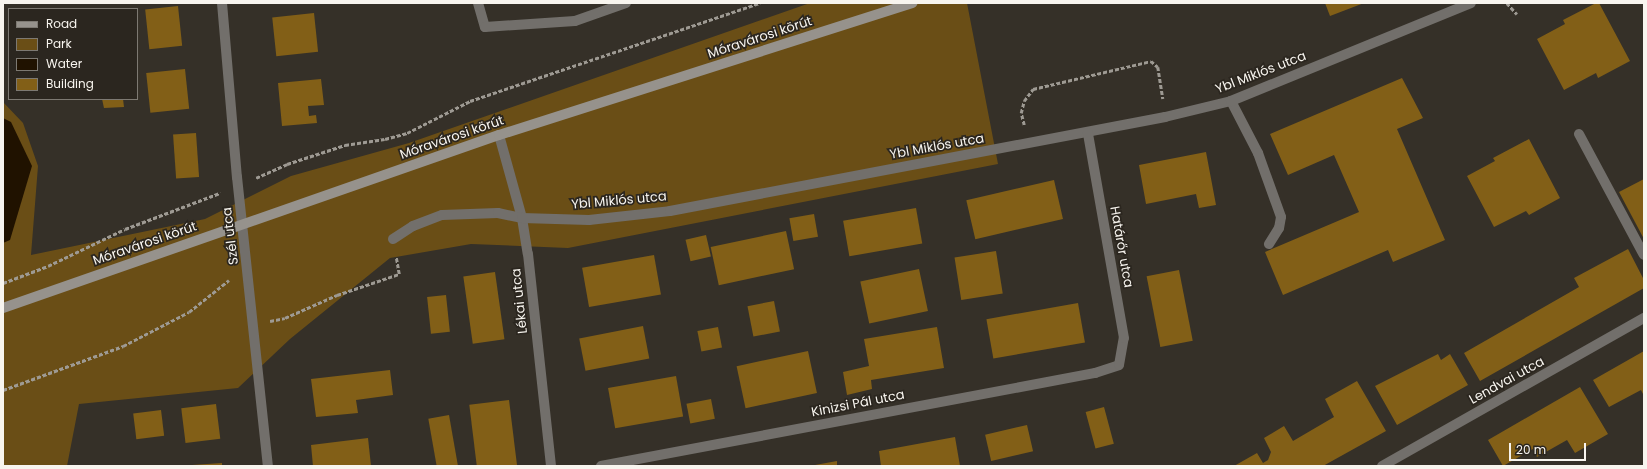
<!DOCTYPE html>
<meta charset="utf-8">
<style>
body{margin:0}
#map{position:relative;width:1647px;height:469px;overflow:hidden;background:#353028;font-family:Poppins,sans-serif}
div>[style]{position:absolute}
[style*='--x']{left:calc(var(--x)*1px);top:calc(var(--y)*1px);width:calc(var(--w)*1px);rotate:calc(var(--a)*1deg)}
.green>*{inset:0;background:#6a4e16}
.water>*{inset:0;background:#201200}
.building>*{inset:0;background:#825f17;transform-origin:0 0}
.path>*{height:2.5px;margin-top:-1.25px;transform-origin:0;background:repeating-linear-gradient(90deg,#9e9a93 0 4px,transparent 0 6px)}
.lane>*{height:10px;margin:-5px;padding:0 5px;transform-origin:5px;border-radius:5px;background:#726f6b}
.street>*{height:10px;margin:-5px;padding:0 5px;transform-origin:5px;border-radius:5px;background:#726f6b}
.secondary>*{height:10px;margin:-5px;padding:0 5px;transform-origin:5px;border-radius:5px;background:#96928c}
span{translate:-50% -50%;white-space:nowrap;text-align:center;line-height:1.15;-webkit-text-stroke:3.5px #2b261f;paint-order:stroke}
.street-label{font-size:13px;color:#f8f5ef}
.frame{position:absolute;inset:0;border:4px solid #f8f5ef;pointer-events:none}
.legend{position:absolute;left:8px;top:8px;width:130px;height:92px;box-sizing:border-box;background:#2b261f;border:1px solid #7d7972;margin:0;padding:5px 7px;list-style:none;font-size:12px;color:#f8f5ef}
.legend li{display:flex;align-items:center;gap:8px;height:20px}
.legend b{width:20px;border:1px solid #7d7972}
.scale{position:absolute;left:1509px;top:443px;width:77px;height:18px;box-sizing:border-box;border:2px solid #f8f5ef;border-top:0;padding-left:5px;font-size:12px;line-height:14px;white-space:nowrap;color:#f8f5ef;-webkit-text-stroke:3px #2b261f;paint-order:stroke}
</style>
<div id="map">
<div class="green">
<div style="clip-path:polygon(810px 3px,967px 3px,998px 164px,568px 248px,471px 244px,390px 258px,290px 339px,238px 388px,79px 404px,67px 466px,3px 466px,3px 102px,23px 123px,38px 166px,31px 255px,205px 219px,291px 176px,409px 143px)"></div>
</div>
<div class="water">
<div style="clip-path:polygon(3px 118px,11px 122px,32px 166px,10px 240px,3px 243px)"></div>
</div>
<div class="building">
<div style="clip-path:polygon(1325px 3px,1364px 3px,1330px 16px)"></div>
<div style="clip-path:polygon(1596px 3px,1599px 3px,1630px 61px,1598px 78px,1596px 73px,1564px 90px,1537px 39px,1565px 24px,1563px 20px)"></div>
<div style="left:178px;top:6px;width:40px;height:33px;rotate:84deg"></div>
<div style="left:314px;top:13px;width:39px;height:42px;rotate:84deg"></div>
<div style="left:185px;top:69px;width:40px;height:39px;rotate:84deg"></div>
<div style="clip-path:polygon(1402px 78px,1423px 118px,1397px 129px,1445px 240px,1393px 262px,1388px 250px,1283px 295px,1265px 252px,1359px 212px,1334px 155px,1288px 175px,1270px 134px)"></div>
<div style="clip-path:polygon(321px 79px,324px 105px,308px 106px,309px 116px,316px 115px,317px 123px,282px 126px,278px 83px)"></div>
<div style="clip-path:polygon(102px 99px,123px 99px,124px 107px,104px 108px)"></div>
<div style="left:196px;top:133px;width:44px;height:23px;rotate:86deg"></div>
<div style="clip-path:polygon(1529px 139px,1560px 198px,1529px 215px,1526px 211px,1494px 227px,1467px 176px,1495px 161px,1493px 158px)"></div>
<div style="clip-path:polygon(1206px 152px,1216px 205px,1199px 208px,1196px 194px,1146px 204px,1139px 165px)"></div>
<div style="clip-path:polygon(1644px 179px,1644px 239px,1619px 192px)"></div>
<div style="left:1054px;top:180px;width:40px;height:90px;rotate:77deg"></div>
<div style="left:916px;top:208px;width:36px;height:74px;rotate:80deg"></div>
<div style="left:814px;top:214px;width:23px;height:25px;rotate:80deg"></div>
<div style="left:786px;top:231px;width:39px;height:77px;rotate:78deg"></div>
<div style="left:706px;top:235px;width:22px;height:21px;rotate:77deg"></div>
<div style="clip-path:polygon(1628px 249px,1644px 280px,1644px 288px,1480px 381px,1464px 353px,1579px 287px,1574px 278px)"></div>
<div style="left:996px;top:251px;width:43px;height:42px;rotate:81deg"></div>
<div style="left:654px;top:255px;width:40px;height:73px;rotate:80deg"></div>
<div style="left:919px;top:269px;width:43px;height:60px;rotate:78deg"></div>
<div style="left:1179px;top:270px;width:72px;height:33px;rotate:79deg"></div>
<div style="left:495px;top:272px;width:68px;height:32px;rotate:82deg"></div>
<div style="left:446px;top:295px;width:37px;height:19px;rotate:84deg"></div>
<div style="left:774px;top:301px;width:31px;height:27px;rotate:79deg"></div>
<div style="left:1078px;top:303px;width:40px;height:93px;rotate:80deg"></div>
<div style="left:643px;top:326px;width:33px;height:65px;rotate:79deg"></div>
<div style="left:718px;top:327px;width:21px;height:21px;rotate:79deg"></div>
<div style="clip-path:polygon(937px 327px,944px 368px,871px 380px,872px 389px,847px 395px,843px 372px,869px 366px,864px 339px)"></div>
<div style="left:808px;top:351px;width:43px;height:73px;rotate:78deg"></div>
<div style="clip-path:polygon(1644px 351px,1644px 396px,1641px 390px,1609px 407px,1593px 380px)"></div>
<div style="clip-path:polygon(1438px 354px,1441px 360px,1450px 354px,1468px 385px,1397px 425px,1375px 386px)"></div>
<div style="clip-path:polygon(390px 370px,393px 395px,356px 400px,358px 413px,316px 417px,311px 379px)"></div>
<div style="left:676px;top:376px;width:41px;height:69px;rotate:80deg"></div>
<div style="clip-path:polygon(1357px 381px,1386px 431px,1323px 466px,1234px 466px,1257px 453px,1263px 463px,1268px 460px,1271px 452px,1264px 438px,1284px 426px,1293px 441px,1334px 417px,1325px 399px)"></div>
<div style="clip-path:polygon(1580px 387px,1608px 434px,1575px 453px,1567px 440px,1537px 457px,1533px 449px,1503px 466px,1488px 440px)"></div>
<div style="left:711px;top:399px;width:20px;height:25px;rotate:79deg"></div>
<div style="left:509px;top:400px;width:66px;height:40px;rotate:83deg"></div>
<div style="left:216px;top:404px;width:35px;height:35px;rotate:83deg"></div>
<div style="left:1104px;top:407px;width:38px;height:19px;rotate:75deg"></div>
<div style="left:161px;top:410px;width:26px;height:28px;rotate:83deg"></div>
<div style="left:449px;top:415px;width:52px;height:21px;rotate:80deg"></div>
<div style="left:1027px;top:425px;width:27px;height:43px;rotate:77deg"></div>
<div style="clip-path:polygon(955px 437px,960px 466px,881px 466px,879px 451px)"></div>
<div style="clip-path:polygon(368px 438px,371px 466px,313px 466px,311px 445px)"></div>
<div style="clip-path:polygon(837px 461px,837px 466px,815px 466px,815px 465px)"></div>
<div style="clip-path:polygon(222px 463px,222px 466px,192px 466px,192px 465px)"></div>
</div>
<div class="path">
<div style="--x:1507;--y:3;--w:15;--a:48"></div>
<div style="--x:1024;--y:125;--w:12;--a:-104"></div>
<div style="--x:1021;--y:113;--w:12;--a:-76"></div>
<div style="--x:1024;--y:101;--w:15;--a:-53"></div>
<div style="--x:1033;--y:89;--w:121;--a:-13.3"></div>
<div style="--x:1151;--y:61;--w:9;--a:41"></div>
<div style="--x:1158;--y:67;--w:32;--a:81"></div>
<div style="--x:256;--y:178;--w:34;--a:-24"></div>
<div style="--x:287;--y:164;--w:61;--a:-18.1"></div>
<div style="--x:345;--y:145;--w:40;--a:-8.5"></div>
<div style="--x:385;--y:139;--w:23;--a:-15"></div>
<div style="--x:407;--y:133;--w:71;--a:-26.9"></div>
<div style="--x:470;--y:101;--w:306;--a:-18.7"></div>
<div style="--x:3;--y:283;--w:48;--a:-20.7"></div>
<div style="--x:48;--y:266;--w:85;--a:-25.7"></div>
<div style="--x:125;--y:229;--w:102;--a:-20.8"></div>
<div style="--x:270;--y:321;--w:15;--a:-11"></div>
<div style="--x:285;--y:318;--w:57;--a:-23.9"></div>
<div style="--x:337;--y:295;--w:65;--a:-18.7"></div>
<div style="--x:399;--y:274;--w:17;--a:-100"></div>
<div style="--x:3;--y:390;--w:128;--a:-20.1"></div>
<div style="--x:123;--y:346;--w:74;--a:-27.3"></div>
<div style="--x:189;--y:312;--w:51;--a:-38.7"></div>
</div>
<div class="lane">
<div style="--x:478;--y:3;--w:25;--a:74"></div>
<div style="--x:485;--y:27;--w:90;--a:-3.8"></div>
<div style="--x:575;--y:21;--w:54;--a:-19.4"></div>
<div style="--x:1231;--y:101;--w:59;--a:62.6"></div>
<div style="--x:1258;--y:153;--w:68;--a:70.2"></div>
<div style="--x:1281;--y:217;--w:11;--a:100"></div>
<div style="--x:1279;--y:228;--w:19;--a:122"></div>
<div style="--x:1579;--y:134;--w:137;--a:61.8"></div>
</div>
<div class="street">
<div style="--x:222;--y:3;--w:175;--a:85.1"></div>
<div style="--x:237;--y:177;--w:291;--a:83.9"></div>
<div style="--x:499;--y:135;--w:86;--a:74.5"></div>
<div style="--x:522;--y:218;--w:36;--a:81"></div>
<div style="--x:528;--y:254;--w:213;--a:83.8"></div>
<div style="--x:393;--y:239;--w:24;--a:-33"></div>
<div style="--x:413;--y:226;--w:31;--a:-21"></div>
<div style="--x:442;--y:215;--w:56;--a:-2"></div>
<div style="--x:498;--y:213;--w:25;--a:12"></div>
<div style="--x:522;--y:218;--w:67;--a:1.7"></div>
<div style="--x:589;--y:220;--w:81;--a:-6.3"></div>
<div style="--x:670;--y:211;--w:504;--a:-10.75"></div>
<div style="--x:1165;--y:117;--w:68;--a:-13.6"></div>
<div style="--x:1231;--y:101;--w:259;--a:-22.2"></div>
<div style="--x:601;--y:466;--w:503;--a:-10.66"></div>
<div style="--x:1095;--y:373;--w:25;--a:-18"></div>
<div style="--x:1119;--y:365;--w:27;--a:-80"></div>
<div style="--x:1124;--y:338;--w:208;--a:-100"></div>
<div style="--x:1382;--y:466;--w:301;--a:-29.5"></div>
</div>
<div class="secondary">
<div style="--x:3;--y:308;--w:525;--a:-19.23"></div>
<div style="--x:499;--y:135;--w:434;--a:-17.7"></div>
</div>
<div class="street-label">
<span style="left:760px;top:38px;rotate:-18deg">Móravárosi körút</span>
<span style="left:1261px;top:73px;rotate:-21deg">Ybl Miklós utca</span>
<span style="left:452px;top:138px;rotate:-19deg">Móravárosi körút</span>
<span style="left:937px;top:147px;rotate:-10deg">Ybl Miklós utca</span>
<span style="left:619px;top:201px;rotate:-5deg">Ybl Miklós utca</span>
<span style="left:231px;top:236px;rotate:-97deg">Szél utca</span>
<span style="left:145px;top:244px;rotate:-19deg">Móravárosi körút</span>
<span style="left:1121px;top:247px;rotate:80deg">Határőr utca</span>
<span style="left:520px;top:301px;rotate:-96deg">Lékai utca</span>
<span style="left:1507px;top:381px;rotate:-29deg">Lendvai utca</span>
<span style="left:858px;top:404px;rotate:-11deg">Kinizsi Pál utca</span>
</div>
<div class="frame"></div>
<ul class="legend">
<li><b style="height:5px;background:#96928c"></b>Road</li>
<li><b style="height:11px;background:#6a4e16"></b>Park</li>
<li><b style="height:11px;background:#201200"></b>Water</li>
<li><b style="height:11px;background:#825f17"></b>Building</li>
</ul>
<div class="scale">20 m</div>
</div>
